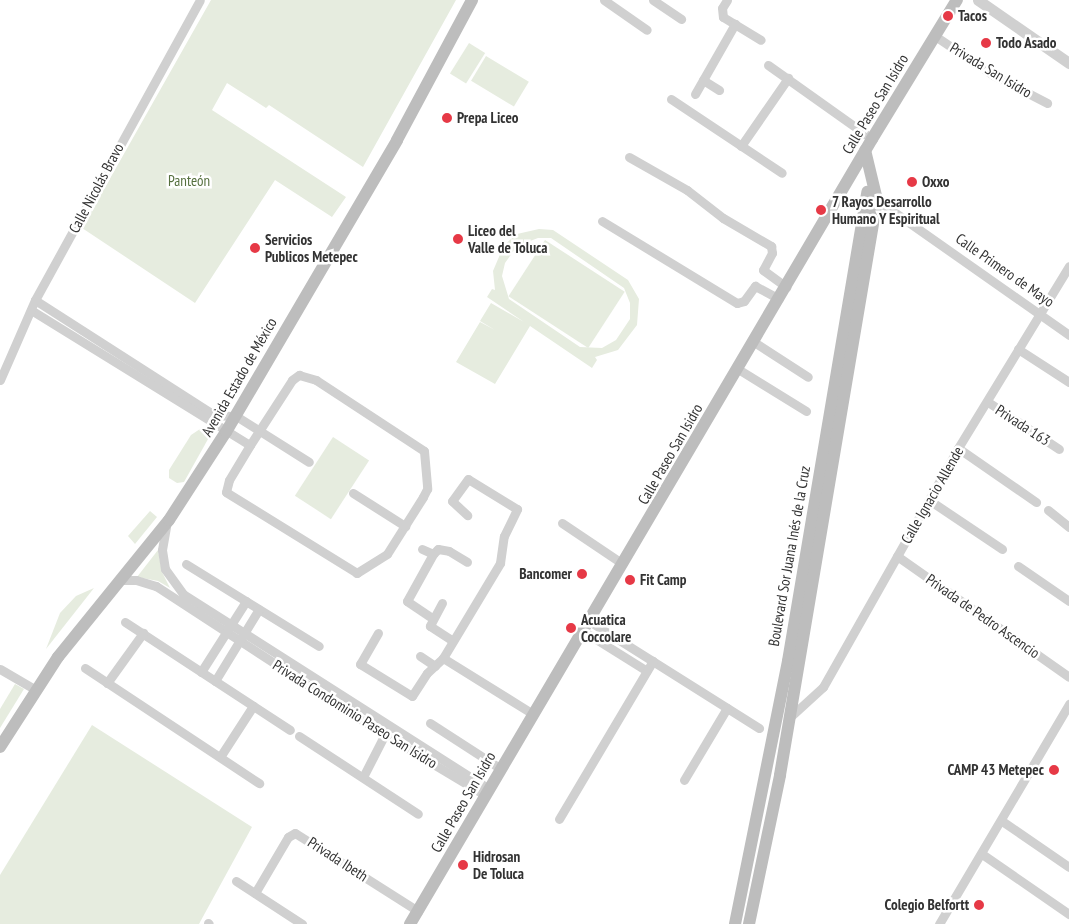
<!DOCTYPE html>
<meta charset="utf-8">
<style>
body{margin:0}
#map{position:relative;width:1069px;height:924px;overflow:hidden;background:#fff;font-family:"PT Sans Narrow",sans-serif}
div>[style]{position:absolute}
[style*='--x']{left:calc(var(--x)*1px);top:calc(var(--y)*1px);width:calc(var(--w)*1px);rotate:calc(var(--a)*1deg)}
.green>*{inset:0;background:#e6ecdf;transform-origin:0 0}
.minor>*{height:9px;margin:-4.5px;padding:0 4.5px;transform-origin:4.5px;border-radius:4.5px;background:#d0d0d0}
.tertiary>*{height:11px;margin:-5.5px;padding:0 5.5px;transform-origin:5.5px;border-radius:5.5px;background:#d0d0d0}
.secondary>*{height:12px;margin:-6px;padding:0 6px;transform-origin:6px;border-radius:6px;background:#bdbdbd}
.dots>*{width:14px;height:14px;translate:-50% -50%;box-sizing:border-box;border:2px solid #fff;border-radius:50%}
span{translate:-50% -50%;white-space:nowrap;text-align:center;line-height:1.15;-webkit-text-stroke:5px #fff;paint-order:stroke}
.poi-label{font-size:15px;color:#333;font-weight:700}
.left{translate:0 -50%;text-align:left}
.right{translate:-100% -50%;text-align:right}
.street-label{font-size:15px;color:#333}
.park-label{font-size:15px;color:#56703f}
</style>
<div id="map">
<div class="green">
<div style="clip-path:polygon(211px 0,456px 0,363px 167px,269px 105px,266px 108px,227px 83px,212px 110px,346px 197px,332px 217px,275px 180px,195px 303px,82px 228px)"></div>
<div style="left:469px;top:43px;width:19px;height:36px;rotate:32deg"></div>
<div style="left:486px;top:56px;width:50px;height:29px;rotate:31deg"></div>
<div style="clip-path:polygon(evenodd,539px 229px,553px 230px,628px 280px,639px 299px,637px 325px,618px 350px,595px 357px,597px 360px,592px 368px,530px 326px,495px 384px,456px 362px,480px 322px,495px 330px,480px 321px,491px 303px,524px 322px,487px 297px,492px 289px,495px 290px,493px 271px,504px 245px,517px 234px,539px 229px,538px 238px,551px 238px,624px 288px,630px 303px,630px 319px,616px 340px,602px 348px,580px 347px,509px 299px,502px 276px,505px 263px,517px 246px,538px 238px)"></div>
<div style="left:545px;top:240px;width:95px;height:67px;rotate:33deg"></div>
<div style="clip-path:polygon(203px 427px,212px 432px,184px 482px,177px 483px,169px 478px,169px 470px,191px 435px)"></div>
<div style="left:333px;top:437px;width:43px;height:70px;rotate:33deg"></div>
<div style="clip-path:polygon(150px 511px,157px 517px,135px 544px,128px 536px)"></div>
<div style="clip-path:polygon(158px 550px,162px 572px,170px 588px,158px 581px,137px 577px)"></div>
<div style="clip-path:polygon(94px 588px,46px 649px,60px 613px,76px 596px)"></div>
<div style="clip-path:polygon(15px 684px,24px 689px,0 728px,0 709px)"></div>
<div style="clip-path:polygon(92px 725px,252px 827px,199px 924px,0 924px,0 875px)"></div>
</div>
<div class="minor">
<div style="--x:604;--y:0;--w:52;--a:34.9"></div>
<div style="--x:653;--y:0;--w:34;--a:34"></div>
<div style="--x:727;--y:0;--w:9;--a:122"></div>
<div style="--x:722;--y:8;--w:9;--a:84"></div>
<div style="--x:723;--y:17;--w:44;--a:31.2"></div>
<div style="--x:935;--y:36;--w:70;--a:33.9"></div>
<div style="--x:993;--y:75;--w:61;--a:27.4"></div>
<div style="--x:768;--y:65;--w:128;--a:35.4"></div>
<div style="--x:703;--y:80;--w:19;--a:32"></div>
<div style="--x:695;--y:94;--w:81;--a:-60.3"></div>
<div style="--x:671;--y:99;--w:133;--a:33.7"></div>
<div style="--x:741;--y:146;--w:83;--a:-55.3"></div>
<div style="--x:629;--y:157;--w:67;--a:29.6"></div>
<div style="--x:687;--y:190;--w:46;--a:37.9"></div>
<div style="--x:723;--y:218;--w:56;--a:30.3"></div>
<div style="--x:771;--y:246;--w:7;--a:82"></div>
<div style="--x:772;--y:253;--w:19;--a:118"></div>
<div style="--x:763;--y:270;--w:29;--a:36"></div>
<div style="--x:877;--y:200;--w:235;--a:35.1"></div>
<div style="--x:602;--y:221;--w:158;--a:31.3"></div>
<div style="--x:737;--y:303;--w:7;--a:-16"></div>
<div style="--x:744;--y:301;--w:19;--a:-54"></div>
<div style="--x:755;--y:286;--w:27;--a:28"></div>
<div style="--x:35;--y:300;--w:213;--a:32.7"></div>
<div style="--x:214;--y:415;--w:22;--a:3"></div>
<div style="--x:236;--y:416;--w:86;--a:32.2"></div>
<div style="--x:31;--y:310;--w:257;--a:31.7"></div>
<div style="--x:754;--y:342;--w:64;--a:32.9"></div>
<div style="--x:1018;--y:349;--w:61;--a:32.9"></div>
<div style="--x:738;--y:369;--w:80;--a:31.7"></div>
<div style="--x:299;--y:375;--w:18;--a:16"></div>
<div style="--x:316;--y:380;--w:129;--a:33.3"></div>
<div style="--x:424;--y:451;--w:38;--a:85"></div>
<div style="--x:427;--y:489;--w:9;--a:117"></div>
<div style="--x:423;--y:497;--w:67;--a:122.3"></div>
<div style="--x:387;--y:554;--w:36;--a:148"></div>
<div style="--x:357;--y:573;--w:154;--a:-148.3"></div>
<div style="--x:226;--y:492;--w:12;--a:-76"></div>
<div style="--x:229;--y:480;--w:41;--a:-59"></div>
<div style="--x:250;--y:445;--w:77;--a:-57.1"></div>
<div style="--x:292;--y:380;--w:9;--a:-36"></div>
<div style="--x:0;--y:380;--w:87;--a:-66.4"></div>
<div style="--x:35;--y:300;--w:342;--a:-61.2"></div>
<div style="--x:988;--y:402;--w:85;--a:33.5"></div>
<div style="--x:958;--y:448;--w:95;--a:34.7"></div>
<div style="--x:353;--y:493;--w:62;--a:32.4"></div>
<div style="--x:929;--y:500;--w:88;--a:33.9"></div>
<div style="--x:1048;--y:510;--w:27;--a:39"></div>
<div style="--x:562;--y:523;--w:73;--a:33.9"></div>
<div style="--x:166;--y:527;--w:23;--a:100"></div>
<div style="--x:162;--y:550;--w:19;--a:81"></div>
<div style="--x:165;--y:569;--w:31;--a:54"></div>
<div style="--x:183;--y:594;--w:363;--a:32.5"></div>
<div style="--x:422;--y:549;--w:12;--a:24"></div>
<div style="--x:897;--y:556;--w:210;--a:35.1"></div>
<div style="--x:186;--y:564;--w:156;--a:31.7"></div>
<div style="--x:1018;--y:566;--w:62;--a:34.5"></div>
<div style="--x:120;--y:580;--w:16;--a:0"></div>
<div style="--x:136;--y:580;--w:21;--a:17"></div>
<div style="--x:156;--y:586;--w:273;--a:33.1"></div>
<div style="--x:385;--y:735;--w:117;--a:31"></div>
<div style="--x:442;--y:603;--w:26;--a:118"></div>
<div style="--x:430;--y:626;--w:27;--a:33"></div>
<div style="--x:432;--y:618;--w:30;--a:-146"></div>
<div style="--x:407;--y:601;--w:54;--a:-61"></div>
<div style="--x:433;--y:554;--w:7;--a:-45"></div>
<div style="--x:438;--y:549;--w:11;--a:10"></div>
<div style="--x:449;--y:551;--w:21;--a:31"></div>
<div style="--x:589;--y:621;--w:201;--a:32.2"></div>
<div style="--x:125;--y:622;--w:197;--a:33.2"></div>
<div style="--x:583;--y:631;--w:75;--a:32"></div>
<div style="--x:378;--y:633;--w:36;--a:120"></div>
<div style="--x:360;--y:664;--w:61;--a:31.6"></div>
<div style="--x:412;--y:696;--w:27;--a:-57"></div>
<div style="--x:427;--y:673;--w:22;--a:-43"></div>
<div style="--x:443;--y:658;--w:111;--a:-59"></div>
<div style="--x:500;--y:563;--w:27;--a:-82"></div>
<div style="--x:504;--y:536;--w:30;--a:-64"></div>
<div style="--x:517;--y:509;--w:57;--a:-148.5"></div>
<div style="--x:468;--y:479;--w:27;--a:126"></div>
<div style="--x:452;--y:501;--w:21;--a:43"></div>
<div style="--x:420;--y:656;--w:18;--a:34"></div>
<div style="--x:443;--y:658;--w:106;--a:31.9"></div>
<div style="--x:85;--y:668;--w:209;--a:33.5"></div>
<div style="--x:0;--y:669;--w:42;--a:30.3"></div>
<div style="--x:201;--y:672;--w:84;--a:-57.6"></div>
<div style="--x:215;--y:681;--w:84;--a:-58.6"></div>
<div style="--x:107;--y:683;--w:62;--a:-54.2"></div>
<div style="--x:789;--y:718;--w:46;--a:-42.4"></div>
<div style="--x:823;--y:687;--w:274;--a:-60.5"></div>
<div style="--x:958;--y:448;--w:213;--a:-58.6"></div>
<div style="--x:430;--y:723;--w:85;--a:32.9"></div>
<div style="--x:299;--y:736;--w:142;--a:33.2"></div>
<div style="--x:220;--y:757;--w:61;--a:-57.1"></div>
<div style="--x:363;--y:777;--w:53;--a:-62.9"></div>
<div style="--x:684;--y:780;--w:84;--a:-59.2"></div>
<div style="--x:559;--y:819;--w:184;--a:-59.3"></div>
<div style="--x:1002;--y:821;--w:81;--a:34.5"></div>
<div style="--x:982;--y:854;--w:106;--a:34.6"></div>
<div style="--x:236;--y:881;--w:79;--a:33.1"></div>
<div style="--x:255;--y:893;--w:65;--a:-59.5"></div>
<div style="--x:288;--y:837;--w:8;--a:-30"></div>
<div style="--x:295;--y:833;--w:146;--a:32.4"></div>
<div style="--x:208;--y:923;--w:1;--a:45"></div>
<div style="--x:939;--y:924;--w:256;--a:-59.4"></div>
</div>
<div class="tertiary">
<div style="--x:978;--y:0;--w:111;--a:34.7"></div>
</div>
<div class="secondary">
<div style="--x:0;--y:747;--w:107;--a:-57.2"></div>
<div style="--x:58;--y:657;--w:176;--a:-51"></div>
<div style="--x:169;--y:520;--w:105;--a:-57.1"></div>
<div style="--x:226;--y:432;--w:338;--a:-59.6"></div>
<div style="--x:397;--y:140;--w:159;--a:-61.8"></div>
<div style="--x:410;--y:924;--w:911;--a:-59.52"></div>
<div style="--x:872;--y:139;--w:163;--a:-58.6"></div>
<div style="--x:735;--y:924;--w:268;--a:-78.6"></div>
<div style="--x:788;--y:661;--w:476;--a:-80.4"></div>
<div style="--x:749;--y:924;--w:152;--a:-78.2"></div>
<div style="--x:780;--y:775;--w:583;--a:-80.42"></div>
<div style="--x:877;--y:200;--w:51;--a:-103.5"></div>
</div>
<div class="dots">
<div style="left:948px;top:16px;background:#e63946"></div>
<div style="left:986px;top:43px;background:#e63946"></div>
<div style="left:447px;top:118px;background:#e63946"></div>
<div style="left:912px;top:182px;background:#e63946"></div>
<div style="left:821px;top:210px;background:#e63946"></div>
<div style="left:458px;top:239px;background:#e63946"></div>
<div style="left:255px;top:248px;background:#e63946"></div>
<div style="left:582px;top:574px;background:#e63946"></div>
<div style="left:630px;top:580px;background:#e63946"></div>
<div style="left:571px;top:628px;background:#e63946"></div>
<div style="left:1054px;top:770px;background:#e63946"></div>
<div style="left:463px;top:865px;background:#e63946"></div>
<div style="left:979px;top:905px;background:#e63946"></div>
</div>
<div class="poi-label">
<span class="left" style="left:958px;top:16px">Tacos</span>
<span class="left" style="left:996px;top:43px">Todo Asado</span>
<span class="left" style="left:457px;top:118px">Prepa Liceo</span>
<span class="left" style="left:922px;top:182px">Oxxo</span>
<span class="left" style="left:832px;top:210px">7 Rayos Desarrollo<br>Humano Y Espiritual</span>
<span class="left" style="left:468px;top:239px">Liceo del<br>Valle de Toluca</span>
<span class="left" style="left:265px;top:248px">Servicios<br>Publicos Metepec</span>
<span class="right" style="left:572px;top:574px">Bancomer</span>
<span class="left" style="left:640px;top:580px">Fit Camp</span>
<span class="left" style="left:581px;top:628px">Acuatica<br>Coccolare</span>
<span class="right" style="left:1044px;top:770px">CAMP 43 Metepec</span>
<span class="left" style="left:473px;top:865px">Hidrosan<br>De Toluca</span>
<span class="right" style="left:969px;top:905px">Colegio Belfortt</span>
</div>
<div class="street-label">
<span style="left:991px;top:70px;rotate:31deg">Privada San Isidro</span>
<span style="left:875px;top:104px;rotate:-59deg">Calle Paseo San Isidro</span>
<span style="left:96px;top:188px;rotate:-62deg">Calle Nicolás Bravo</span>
<span style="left:1005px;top:270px;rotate:35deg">Calle Primero de Mayo</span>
<span style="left:239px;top:377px;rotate:-60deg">Avenida Estado de México</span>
<span style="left:1023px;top:425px;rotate:33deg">Privada 163</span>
<span style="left:670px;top:454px;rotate:-60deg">Calle Paseo San Isidro</span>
<span style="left:932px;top:495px;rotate:-60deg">Calle Ignacio Allende</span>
<span style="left:789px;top:556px;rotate:-80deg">Boulevard Sor Juana Inés de la Cruz</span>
<span style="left:983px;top:616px;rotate:35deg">Privada de Pedro Ascencio</span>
<span style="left:355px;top:714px;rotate:32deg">Privada Condominio Paseo San Isidro</span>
<span style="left:463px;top:802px;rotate:-60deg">Calle Paseo San Isidro</span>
<span style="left:338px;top:859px;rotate:33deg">Privada Ibeth</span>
</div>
<div class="park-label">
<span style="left:189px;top:181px">Panteón</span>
</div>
</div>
